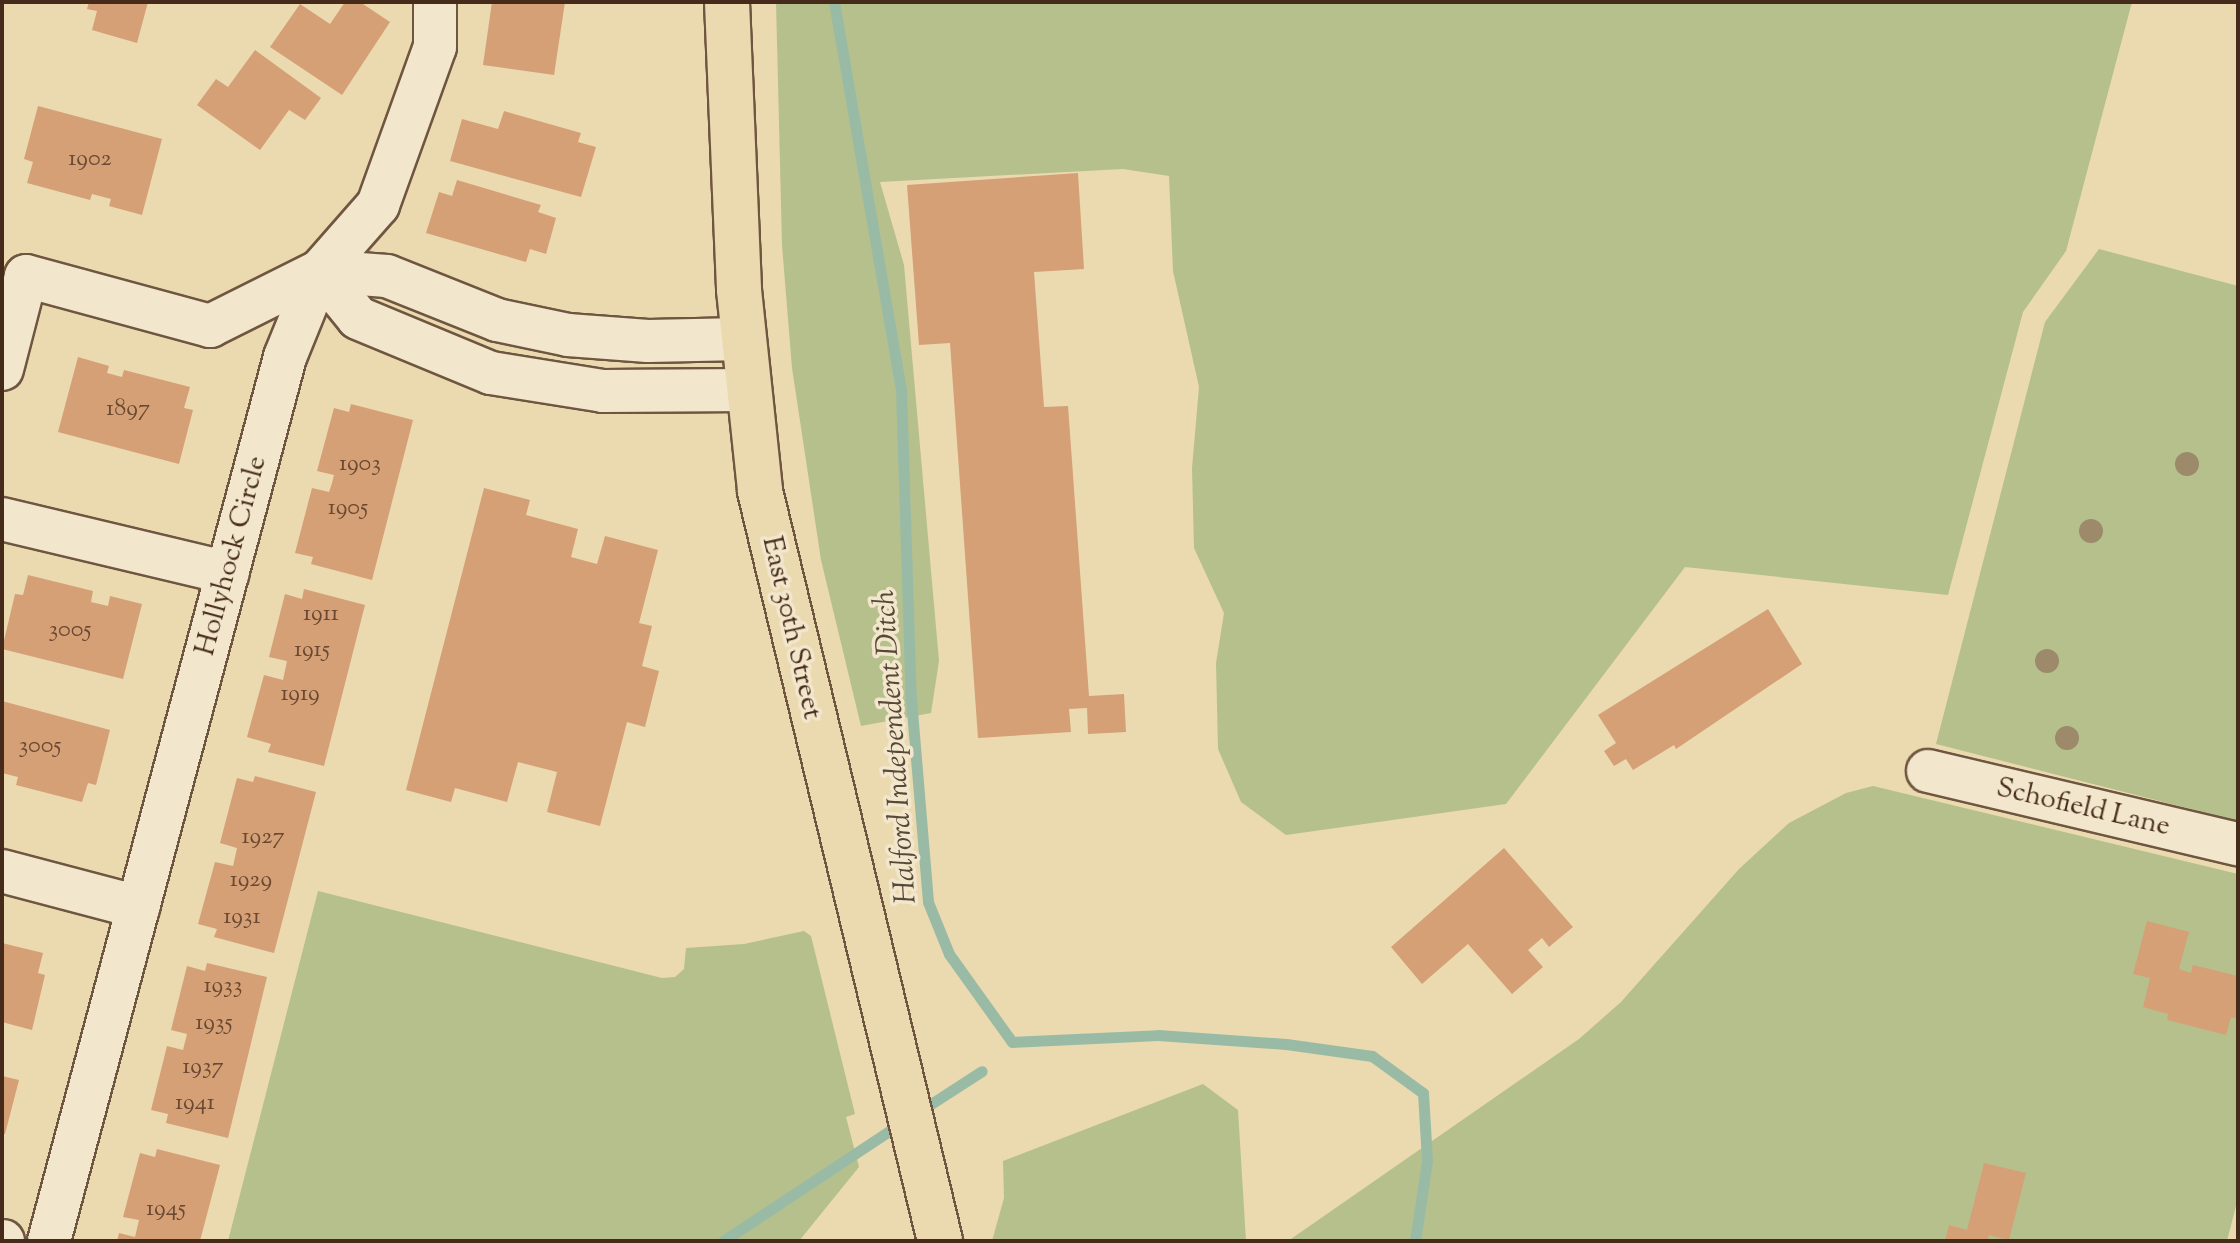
<!DOCTYPE html>
<style>
body{margin:0}
#map{position:relative;width:2240px;height:1243px;overflow:hidden;background:#ebd9b0;font-family:"Sorts Mill Goudy",serif}
div>[style]{position:absolute}
[style*='--x']{left:calc(var(--x)*1px);top:calc(var(--y)*1px);width:calc(var(--w)*1px);rotate:calc(var(--a)*1deg)}
.green>*{inset:0;background:#b5c08d}
.stream>*{height:11px;margin:-5.5px;padding:0 5.5px;transform-origin:5.5px;border-radius:5.5px;background:#99bba6}
.building>*{inset:0;background:#d5a076}
.roads{filter:drop-shadow(2px 0 #6f5640) drop-shadow(-2px 0 #6f5640) drop-shadow(0 2px #6f5640) drop-shadow(0 -2px #6f5640)}
.minor>*{height:42px;margin:-21px;padding:0 21px;transform-origin:21px;border-radius:21px;background:#f2e6cc}
.major>*{height:44px;margin:-22px;padding:0 22px;transform-origin:22px;border-radius:22px;background:#ebd9b0}
.trees>*{width:24px;height:24px;margin:-12px;border-radius:50%;background:#9c8a6b}
span{translate:-50% -50%;white-space:nowrap;text-align:center;line-height:1.15;-webkit-text-stroke:7px #f2e6cc;paint-order:stroke}
.number-label{font-size:24px;color:#6a4832}
.number-label span{-webkit-text-stroke-width:0}
.street-label{font-size:28px;color:#462b1b}
.water-label{font-size:30px;color:#574837;font-style:italic}
.frame{position:absolute;inset:0;border:4px solid #462b1b;pointer-events:none}
</style>
<div id="map">
<div class="green">
<div style="clip-path:polygon(776px 2px,2132px 2px,2066px 251px,2023px 312px,1948px 595px,1685px 567px,1506px 804px,1286px 835px,1241px 802px,1218px 749px,1216px 663px,1224px 613px,1194px 548px,1192px 468px,1199px 387px,1173px 271px,1169px 176px,1123px 169px,880px 182px,904px 265px,939px 661px,931px 713px,861px 726px,821px 560px,792px 368px,782px 245px)"></div>
<div style="clip-path:polygon(2099px 249px,2238px 286px,2238px 821px,1936px 744px,2045px 322px)"></div>
<div style="clip-path:polygon(1873px 786px,2238px 874px,2238px 1198px,2227px 1241px,1288px 1241px,1579px 1039px,1621px 1002px,1739px 869px,1789px 823px,1846px 793px)"></div>
<div style="clip-path:polygon(318px 891px,662px 978px,675px 977px,684px 969px,686px 948px,744px 944px,804px 931px,811px 936px,855px 1114px,846px 1117px,859px 1167px,799px 1241px,228px 1241px)"></div>
<div style="clip-path:polygon(1203px 1084px,1238px 1110px,1246px 1241px,992px 1241px,1004px 1198px,1003px 1161px)"></div>
</div>
<div class="stream">
<div style="--x:834;--y:2;--w:393;--a:80.2"></div>
<div style="--x:901;--y:389;--w:310;--a:88.2"></div>
<div style="--x:911;--y:699;--w:204;--a:85.2"></div>
<div style="--x:928;--y:902;--w:56;--a:68"></div>
<div style="--x:949;--y:954;--w:108;--a:54.4"></div>
<div style="--x:1012;--y:1042;--w:146;--a:-2.7"></div>
<div style="--x:1158;--y:1035;--w:128;--a:4"></div>
<div style="--x:1286;--y:1044;--w:87;--a:7.9"></div>
<div style="--x:1372;--y:1056;--w:63;--a:36"></div>
<div style="--x:1423;--y:1093;--w:68;--a:86.6"></div>
<div style="--x:1427;--y:1161;--w:81;--a:98.5"></div>
<div style="--x:917;--y:1113;--w:77;--a:-32.9"></div>
<div style="--x:723;--y:1241;--w:216;--a:-33.5"></div>
</div>
<div class="building">
<div style="clip-path:polygon(89px 2px,148px 2px,137px 43px,92px 30px,97px 11px,87px 9px)"></div>
<div style="clip-path:polygon(345px 2px,360px 2px,390px 22px,342px 95px,270px 47px,300px 4px,330px 24px)"></div>
<div style="clip-path:polygon(492px 2px,565px 2px,554px 75px,483px 65px)"></div>
<div style="clip-path:polygon(255px 50px,321px 98px,305px 120px,289px 110px,260px 150px,197px 105px,216px 79px,228px 87px)"></div>
<div style="clip-path:polygon(38px 106px,162px 139px,142px 215px,109px 206px,111px 199px,92px 194px,90px 200px,27px 183px,33px 162px,24px 159px)"></div>
<div style="clip-path:polygon(504px 111px,581px 133px,578px 142px,596px 147px,581px 197px,450px 161px,462px 119px,498px 129px)"></div>
<div style="clip-path:polygon(1078px 173px,1084px 269px,1034px 272px,1044px 407px,1068px 406px,1089px 696px,1124px 694px,1126px 732px,1088px 734px,1087px 708px,1069px 709px,1071px 732px,978px 738px,950px 343px,919px 345px,907px 185px)"></div>
<div style="clip-path:polygon(457px 180px,541px 205px,538px 212px,556px 218px,546px 254px,530px 249px,526px 262px,426px 233px,439px 192px,452px 196px)"></div>
<div style="clip-path:polygon(78px 357px,109px 366px,107px 373px,122px 377px,124px 370px,190px 387px,184px 408px,193px 410px,179px 464px,58px 432px)"></div>
<div style="clip-path:polygon(351px 404px,413px 420px,372px 580px,311px 564px,313px 557px,295px 553px,312px 488px,329px 492px,332px 483px,334px 475px,317px 471px,334px 408px,349px 412px)"></div>
<div style="clip-path:polygon(484px 488px,530px 500px,526px 515px,578px 529px,571px 557px,597px 564px,605px 536px,658px 550px,639px 623px,652px 626px,642px 666px,659px 671px,645px 727px,627px 722px,600px 826px,547px 812px,557px 772px,518px 762px,507px 802px,455px 788px,451px 802px,406px 790px)"></div>
<div style="clip-path:polygon(28px 575px,93px 591px,91px 602px,108px 606px,110px 596px,142px 604px,123px 679px,2px 649px,15px 594px,23px 595px)"></div>
<div style="clip-path:polygon(304px 589px,365px 605px,324px 766px,268px 752px,271px 744px,247px 737px,264px 675px,283px 680px,287px 661px,269px 657px,285px 594px,302px 599px)"></div>
<div style="clip-path:polygon(1768px 609px,1802px 664px,1676px 749px,1674px 745px,1633px 770px,1626px 759px,1614px 766px,1604px 751px,1616px 743px,1598px 715px)"></div>
<div style="clip-path:polygon(2px 701px,110px 730px,96px 785px,88px 783px,82px 802px,16px 785px,18px 777px,2px 773px)"></div>
<div style="clip-path:polygon(255px 776px,316px 792px,274px 953px,214px 937px,217px 929px,198px 924px,215px 862px,233px 866px,237px 848px,220px 843px,237px 778px,253px 782px)"></div>
<div style="clip-path:polygon(1504px 848px,1573px 927px,1549px 947px,1542px 938px,1528px 950px,1543px 967px,1512px 994px,1468px 944px,1422px 984px,1391px 947px)"></div>
<div style="clip-path:polygon(2147px 921px,2189px 932px,2179px 969px,2191px 973px,2193px 965px,2238px 976px,2238px 1019px,2231px 1017px,2226px 1035px,2167px 1020px,2168px 1014px,2143px 1007px,2150px 978px,2133px 974px)"></div>
<div style="clip-path:polygon(2px 943px,43px 953px,38px 973px,45px 975px,32px 1030px,2px 1022px)"></div>
<div style="clip-path:polygon(207px 963px,267px 977px,228px 1138px,166px 1123px,168px 1114px,151px 1110px,167px 1046px,183px 1050px,187px 1034px,171px 1030px,187px 966px,205px 971px)"></div>
<div style="clip-path:polygon(2px 1076px,19px 1080px,5px 1134px,2px 1134px)"></div>
<div style="clip-path:polygon(157px 1149px,220px 1165px,200px 1241px,117px 1241px,119px 1233px,135px 1237px,139px 1220px,123px 1217px,140px 1153px,155px 1157px)"></div>
<div style="clip-path:polygon(1984px 1163px,2026px 1173px,2009px 1240px,1989px 1235px,1988px 1241px,1945px 1241px,1949px 1225px,1967px 1230px)"></div>
</div>
<div class="roads">
<div class="minor">
<div style="--x:320;--y:271;--w:60;--a:51"></div>
<div style="--x:358;--y:318;--w:144;--a:22.5"></div>
<div style="--x:491;--y:373;--w:113;--a:9.1"></div>
<div style="--x:603;--y:391;--w:145;--a:-0.4"></div>
<div style="--x:320;--y:271;--w:67;--a:4.3"></div>
<div style="--x:387;--y:276;--w:118;--a:21.8"></div>
<div style="--x:497;--y:320;--w:73;--a:11.9"></div>
<div style="--x:568;--y:335;--w:80;--a:4.3"></div>
<div style="--x:648;--y:341;--w:95;--a:-1.2"></div>
<div style="--x:2;--y:369;--w:96;--a:-75.5"></div>
<div style="--x:26;--y:276;--w:191;--a:15.2"></div>
<div style="--x:210;--y:326;--w:123;--a:-26.6"></div>
<div style="--x:2;--y:519;--w:232;--a:13.4"></div>
<div style="--x:1928;--y:771;--w:318;--a:13.3"></div>
<div style="--x:2;--y:871;--w:141;--a:14.8"></div>
<div style="--x:2;--y:1241;--w:1;--a:0"></div>
<div style="--x:49;--y:1241;--w:915;--a:-75.05"></div>
<div style="--x:285;--y:357;--w:93;--a:-67.9"></div>
<div style="--x:320;--y:271;--w:88;--a:-48.7"></div>
<div style="--x:378;--y:205;--w:168;--a:-70.2"></div>
<div style="--x:435;--y:47;--w:45;--a:-90"></div>
</div>
<div class="major">
<div style="--x:727;--y:2;--w:288;--a:87.6"></div>
<div style="--x:739;--y:290;--w:202;--a:84"></div>
<div style="--x:760;--y:491;--w:771;--a:76.5"></div>
</div>
</div>
<div class="trees">
<div style="left:2187px;top:464px"></div>
<div style="left:2091px;top:531px"></div>
<div style="left:2047px;top:661px"></div>
<div style="left:2067px;top:738px"></div>
</div>
<div class="number-label">
<span style="left:90px;top:160px">1902</span>
<span style="left:128px;top:410px">1897</span>
<span style="left:360px;top:465px">1903</span>
<span style="left:348px;top:509px">1905</span>
<span style="left:321px;top:615px">1911</span>
<span style="left:70px;top:631px">3005</span>
<span style="left:312px;top:651px">1915</span>
<span style="left:300px;top:695px">1919</span>
<span style="left:40px;top:747px">3005</span>
<span style="left:263px;top:838px">1927</span>
<span style="left:251px;top:881px">1929</span>
<span style="left:242px;top:918px">1931</span>
<span style="left:223px;top:987px">1933</span>
<span style="left:214px;top:1024px">1935</span>
<span style="left:203px;top:1068px">1937</span>
<span style="left:195px;top:1104px">1941</span>
<span style="left:166px;top:1210px">1945</span>
</div>
<div class="street-label">
<span style="left:232px;top:556px;rotate:-75deg">Hollyhock Circle</span>
<span style="left:791px;top:628px;rotate:77deg">East 30th Street</span>
<span style="left:2083px;top:808px;rotate:13deg">Schofield Lane</span>
</div>
<div class="water-label">
<span style="left:897px;top:747px;rotate:-94deg">Halford Independent Ditch</span>
</div>
<div class="frame"></div>
</div>
